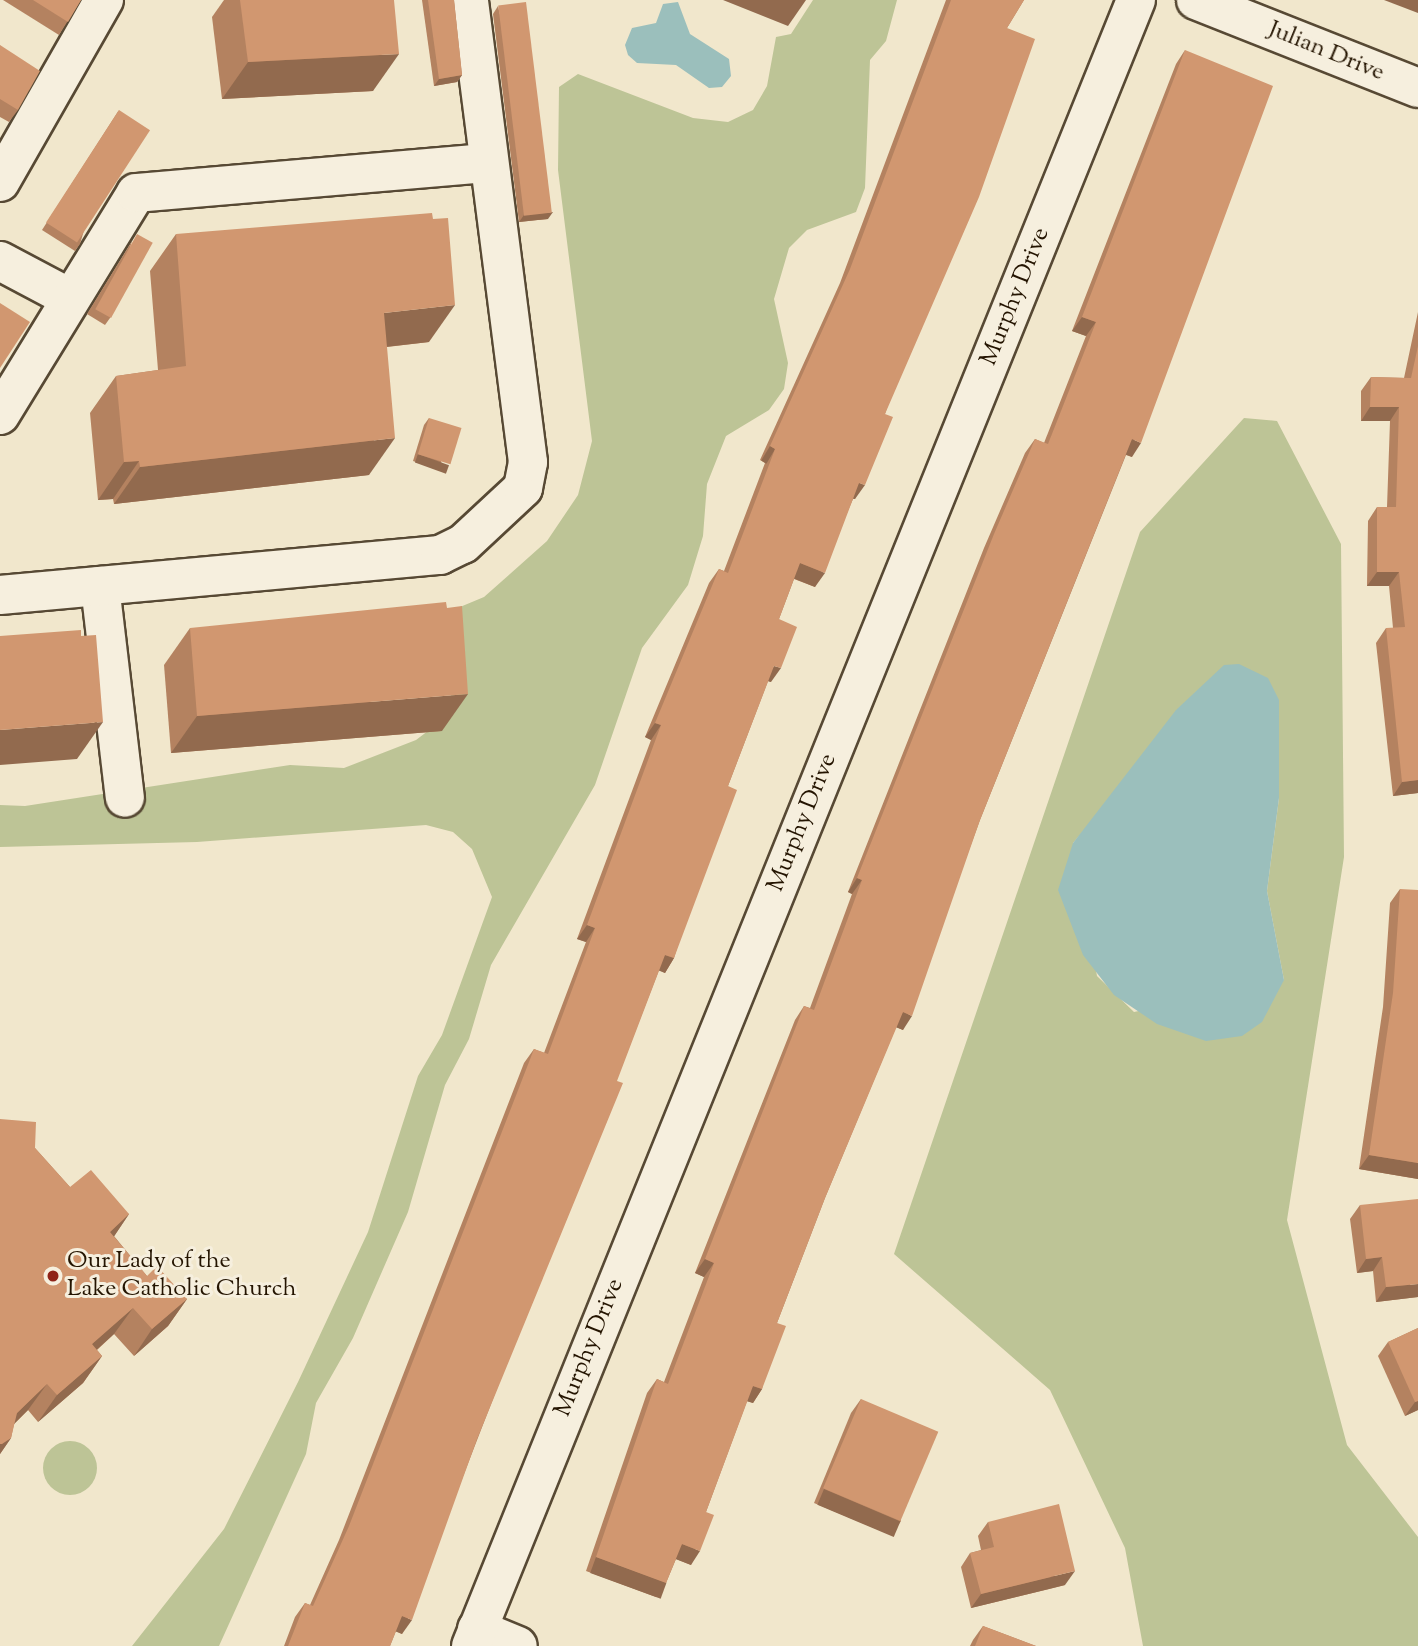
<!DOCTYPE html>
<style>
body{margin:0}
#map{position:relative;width:1418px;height:1646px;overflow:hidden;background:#f1e7cc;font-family:"Sorts Mill Goudy",serif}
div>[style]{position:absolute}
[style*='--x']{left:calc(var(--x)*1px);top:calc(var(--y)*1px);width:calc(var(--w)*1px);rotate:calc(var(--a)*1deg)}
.green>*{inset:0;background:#bdc496}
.round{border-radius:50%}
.water>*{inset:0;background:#9bbfbc}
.roads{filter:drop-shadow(2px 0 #574934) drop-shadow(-2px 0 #574934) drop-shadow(0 2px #574934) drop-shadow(0 -2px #574934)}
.minor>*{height:38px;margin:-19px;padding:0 19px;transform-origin:19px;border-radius:19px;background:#f6efde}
.wall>*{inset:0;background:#b48260}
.shaded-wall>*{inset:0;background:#926a4e;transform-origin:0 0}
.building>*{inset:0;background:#d19770;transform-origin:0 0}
.dots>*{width:19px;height:19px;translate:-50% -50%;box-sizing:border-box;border:4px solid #f6efde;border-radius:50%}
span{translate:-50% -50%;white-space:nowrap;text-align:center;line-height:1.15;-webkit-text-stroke:6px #f6efde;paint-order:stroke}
.street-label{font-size:24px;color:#241401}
.poi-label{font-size:24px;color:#241401}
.left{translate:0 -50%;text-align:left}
</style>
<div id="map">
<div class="green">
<div style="clip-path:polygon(813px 0,897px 0,886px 41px,870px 60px,865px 188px,856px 212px,807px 230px,789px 248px,774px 299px,788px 363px,784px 389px,769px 410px,726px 436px,707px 484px,703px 536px,688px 585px,642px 648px,595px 785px,491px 965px,469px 1039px,445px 1085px,408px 1212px,353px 1338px,316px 1403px,306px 1454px,219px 1646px,132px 1646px,224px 1529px,298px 1382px,368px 1232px,418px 1076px,442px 1035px,492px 897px,472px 849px,453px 832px,426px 825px,197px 842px,0 847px,0 805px,25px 806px,290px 765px,344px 768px,416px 740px,449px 715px,460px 607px,484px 597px,547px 541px,578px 495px,592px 441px,558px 170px,559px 87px,578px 74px,693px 118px,728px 122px,753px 110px,767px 86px,776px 37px,791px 34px)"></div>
<div style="clip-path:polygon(evenodd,1244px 418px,1277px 421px,1341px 544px,1344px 857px,1287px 1220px,1347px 1445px,1418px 1537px,1418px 1646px,1143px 1646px,1125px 1548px,1050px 1390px,894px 1254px,1140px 532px,1244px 418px,1279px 700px,1279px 798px,1267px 891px,1284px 980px,1134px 1012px,1097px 976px,1073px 843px,1129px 777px,1279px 700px)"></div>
<div class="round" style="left:43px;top:1441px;width:54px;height:54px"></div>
</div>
<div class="water">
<div style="clip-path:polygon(678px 2px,690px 34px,729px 59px,731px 76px,722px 87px,709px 88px,676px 65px,637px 63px,628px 55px,625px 45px,632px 28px,656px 23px,663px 4px)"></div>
<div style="clip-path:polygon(1239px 664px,1268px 678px,1279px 700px,1279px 798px,1267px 891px,1284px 980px,1262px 1022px,1242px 1036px,1206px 1041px,1157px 1024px,1114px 995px,1083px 955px,1058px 890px,1073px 843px,1176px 710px,1224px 665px)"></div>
</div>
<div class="roads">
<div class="minor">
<div style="--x:1196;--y:0;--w:239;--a:21.6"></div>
<div style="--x:0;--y:182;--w:210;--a:-60.3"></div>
<div style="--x:0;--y:261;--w:79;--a:27.9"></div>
<div style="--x:0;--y:415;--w:260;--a:-58.5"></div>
<div style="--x:136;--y:193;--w:353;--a:-4.9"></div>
<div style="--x:100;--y:586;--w:213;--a:83.3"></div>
<div style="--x:0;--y:595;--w:442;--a:-5.2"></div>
<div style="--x:440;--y:555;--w:25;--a:-26"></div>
<div style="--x:463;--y:544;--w:82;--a:-43"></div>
<div style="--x:523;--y:488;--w:26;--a:-79"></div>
<div style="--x:528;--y:462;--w:466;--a:-97.3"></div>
<div style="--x:477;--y:1629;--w:44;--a:22.5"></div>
<div style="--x:471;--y:1646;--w:1775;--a:-68"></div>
</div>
</div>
<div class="wall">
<div style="clip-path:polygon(3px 0,81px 0,59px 35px)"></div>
<div style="clip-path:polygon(224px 0,394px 0,373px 91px,222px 99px,212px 17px)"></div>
<div style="clip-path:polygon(422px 0,454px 0,462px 75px,457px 82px,434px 86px)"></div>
<div style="clip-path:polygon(946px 0,1024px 0,1007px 28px,885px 414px,855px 499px,853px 499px,815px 587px,794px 579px,779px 619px,771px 682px,768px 681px,728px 786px,674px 958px,665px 973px,659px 970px,402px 1634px,396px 1631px,390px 1646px,284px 1646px,295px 1617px,305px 1603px,310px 1605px,339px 1540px,524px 1063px,534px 1049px,544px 1053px,586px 942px,577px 939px,651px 740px,645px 737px,709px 583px,719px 569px,724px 571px,765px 463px,760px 460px,840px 283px)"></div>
<div style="clip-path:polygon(498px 6px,548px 219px,519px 222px,493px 14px)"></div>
<div style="clip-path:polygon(0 45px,18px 110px,9px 122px,0 117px)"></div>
<div style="clip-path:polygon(1185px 50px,1132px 457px,1126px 455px,980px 820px,903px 1030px,896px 1027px,825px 1198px,777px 1323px,762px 1389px,753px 1403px,747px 1401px,706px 1512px,691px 1565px,676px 1559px,666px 1583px,656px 1597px,586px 1571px,647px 1393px,657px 1379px,664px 1382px,704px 1277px,695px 1273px,795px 1020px,804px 1006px,810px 1008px,852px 894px,848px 892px,984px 548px,1025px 453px,1035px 439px,1044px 443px,1086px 336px,1072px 331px,1176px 64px)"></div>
<div style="clip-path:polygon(119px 110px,80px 244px,75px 251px,42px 230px)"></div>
<div style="clip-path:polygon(176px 234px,429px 342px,387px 347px,369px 475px,114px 504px,113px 499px,98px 500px,90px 413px,116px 376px,158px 370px,150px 271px)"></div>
<div style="clip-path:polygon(132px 241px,110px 318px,105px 325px,87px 314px)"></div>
<div style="clip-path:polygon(1418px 312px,1418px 793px,1393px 796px,1376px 643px,1386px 628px,1393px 628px,1389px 586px,1367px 586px,1368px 521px,1377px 507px,1387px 507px,1390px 421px,1361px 421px,1361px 391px,1371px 377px,1404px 378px)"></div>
<div style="clip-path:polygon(429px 418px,444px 472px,413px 461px,424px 425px)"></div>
<div style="clip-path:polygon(190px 628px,442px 731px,171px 753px,164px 665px)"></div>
<div style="clip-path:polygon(1400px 889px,1418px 1179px,1359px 1169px,1383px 1007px,1390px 903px)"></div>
<div style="clip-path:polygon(0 1119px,35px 1148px,70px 1187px,129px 1214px,114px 1236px,147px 1276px,187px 1299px,168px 1326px,134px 1356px,114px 1334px,97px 1350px,102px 1356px,83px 1383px,38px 1422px,28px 1410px,14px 1424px,11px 1438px,0 1454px)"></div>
<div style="clip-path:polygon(1360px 1205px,1418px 1297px,1376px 1302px,1373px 1271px,1357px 1273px,1350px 1219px)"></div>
<div style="clip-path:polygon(1418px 1328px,1418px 1410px,1405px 1416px,1378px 1356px,1388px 1342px)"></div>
<div style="clip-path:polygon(861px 1399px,901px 1521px,891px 1535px,814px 1503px,851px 1413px)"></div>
<div style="clip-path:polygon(988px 1522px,1065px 1585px,971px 1608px,961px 1567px,970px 1553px,981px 1550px,978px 1536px)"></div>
<div style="clip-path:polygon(983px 1626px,1036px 1646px,970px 1646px,973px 1640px)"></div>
</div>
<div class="shaded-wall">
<div style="clip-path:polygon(723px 0,806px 0,788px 26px)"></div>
<div style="clip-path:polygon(1384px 0,1418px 0,1418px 13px)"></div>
<div style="clip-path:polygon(399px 54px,373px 91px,222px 99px,248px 62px)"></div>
<div style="clip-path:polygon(462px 75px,457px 82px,434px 86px,439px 79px)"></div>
<div style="clip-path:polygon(553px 212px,548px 219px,519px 222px,524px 215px)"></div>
<div style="clip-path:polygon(455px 305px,429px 342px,358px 350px,384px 313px)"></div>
<div style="clip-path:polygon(1082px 317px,1096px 322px,1086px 336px,1072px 331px)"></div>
<div style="clip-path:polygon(1370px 407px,1399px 407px,1390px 421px,1361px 421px)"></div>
<div style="clip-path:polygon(395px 438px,369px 475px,114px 504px,140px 467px)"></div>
<div style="clip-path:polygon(1132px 439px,1141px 443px,1132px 457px,1122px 453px)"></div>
<div style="left:770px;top:446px;width:6px;height:17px;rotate:31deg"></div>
<div style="left:418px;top:454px;width:33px;height:9px;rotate:20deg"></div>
<div style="clip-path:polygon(139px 461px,113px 499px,98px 500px,124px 462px)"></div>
<div style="clip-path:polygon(859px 483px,865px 485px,855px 499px,849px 497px)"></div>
<div style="clip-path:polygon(800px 563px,825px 573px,815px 587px,790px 577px)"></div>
<div style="clip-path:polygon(1377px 572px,1399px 572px,1389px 586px,1367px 586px)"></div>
<div style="clip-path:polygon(774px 666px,781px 668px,771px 682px,764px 680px)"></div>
<div style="clip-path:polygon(468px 694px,442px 731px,171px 753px,197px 716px)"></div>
<div style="clip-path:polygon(103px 722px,77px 759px,0 765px,0 730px)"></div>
<div style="clip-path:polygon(655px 723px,661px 725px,651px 740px,645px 737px)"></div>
<div style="clip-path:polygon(1418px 780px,1418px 793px,1393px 796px,1402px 782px)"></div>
<div style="clip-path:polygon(857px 878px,862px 880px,852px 894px,848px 892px)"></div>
<div style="clip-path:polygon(587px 925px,595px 928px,586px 942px,577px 939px)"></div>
<div style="clip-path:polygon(665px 955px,674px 958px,665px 973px,655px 969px)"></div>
<div style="clip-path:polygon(903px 1012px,912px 1016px,903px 1030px,893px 1026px)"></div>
<div style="clip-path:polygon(1369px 1155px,1418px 1163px,1418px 1179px,1359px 1169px)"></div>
<div style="clip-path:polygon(129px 1214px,111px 1241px,110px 1232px)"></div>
<div style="clip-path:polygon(1382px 1257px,1373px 1271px,1357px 1273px,1366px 1259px)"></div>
<div style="clip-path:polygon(705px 1259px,714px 1263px,704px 1277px,695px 1273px)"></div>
<div style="clip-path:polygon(1418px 1284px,1418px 1297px,1376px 1302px,1386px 1287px)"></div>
<div style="clip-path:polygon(187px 1299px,168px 1326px,134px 1356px,152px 1329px)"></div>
<div style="clip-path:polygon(133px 1308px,114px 1334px,73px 1371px,92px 1344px)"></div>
<div style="clip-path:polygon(102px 1356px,83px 1383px,38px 1422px,57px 1395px)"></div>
<div style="clip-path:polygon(47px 1384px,28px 1410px,0 1438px,17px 1413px)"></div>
<div style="clip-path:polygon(753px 1386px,762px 1389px,753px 1403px,743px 1400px)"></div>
<div style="clip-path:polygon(1418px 1401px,1418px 1410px,1405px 1416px,1415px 1402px)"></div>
<div style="clip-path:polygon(11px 1438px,0 1454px,0 1444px)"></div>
<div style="left:824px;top:1489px;width:83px;height:17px;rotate:23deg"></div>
<div style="clip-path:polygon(682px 1544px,700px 1551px,691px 1565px,673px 1558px)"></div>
<div style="left:596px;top:1557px;width:75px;height:17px;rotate:20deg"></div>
<div style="clip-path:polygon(1075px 1571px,1065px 1585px,971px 1608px,981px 1594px)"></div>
<div style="clip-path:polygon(402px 1616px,412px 1620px,402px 1634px,392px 1630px)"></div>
</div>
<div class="building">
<div style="clip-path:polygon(33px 0,81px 0,68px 22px)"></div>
<div style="clip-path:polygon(240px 0,394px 0,399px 54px,248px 62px)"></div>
<div style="clip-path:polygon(428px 0,454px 0,462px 75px,439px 79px)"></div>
<div style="clip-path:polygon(951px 0,1024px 0,1007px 28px,1035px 39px,979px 197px,885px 414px,893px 417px,865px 485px,859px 483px,825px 573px,800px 563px,779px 619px,797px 627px,781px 668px,774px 666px,728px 786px,737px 790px,674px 958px,665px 955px,617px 1081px,623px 1083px,477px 1439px,412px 1620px,402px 1616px,390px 1646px,288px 1646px,305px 1603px,313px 1606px,349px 1526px,534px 1049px,548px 1054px,595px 928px,587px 925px,661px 725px,655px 723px,719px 569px,728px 573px,775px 449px,770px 446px,850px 269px)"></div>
<div style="left:526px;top:2px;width:212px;height:28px;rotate:83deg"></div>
<div style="clip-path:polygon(0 45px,40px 71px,18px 110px,0 99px)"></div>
<div style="clip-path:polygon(1185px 50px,1273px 86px,1141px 443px,1132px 439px,980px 820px,912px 1016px,903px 1012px,825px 1198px,777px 1323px,786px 1326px,762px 1389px,753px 1386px,706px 1512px,714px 1515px,700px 1551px,682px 1544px,666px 1583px,596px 1557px,657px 1379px,668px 1384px,714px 1263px,705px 1259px,804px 1006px,814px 1010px,862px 880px,857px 878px,994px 534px,1035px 439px,1048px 444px,1096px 322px,1082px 317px)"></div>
<div style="left:119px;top:110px;width:37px;height:134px;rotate:33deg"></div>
<div style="clip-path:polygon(432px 213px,433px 219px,448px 218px,455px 305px,384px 313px,395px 438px,140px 467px,139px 461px,124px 462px,116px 376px,186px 366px,176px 234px)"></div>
<div style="left:137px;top:234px;width:18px;height:86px;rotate:29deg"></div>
<div style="clip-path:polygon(0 303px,30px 322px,0 368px)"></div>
<div style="clip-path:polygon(1418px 346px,1418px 780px,1402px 782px,1386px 628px,1405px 627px,1399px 572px,1377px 572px,1377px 507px,1396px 507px,1399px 407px,1370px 407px,1371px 377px,1411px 378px)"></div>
<div style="left:429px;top:418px;width:34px;height:38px;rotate:17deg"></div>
<div style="clip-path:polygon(446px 602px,447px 608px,462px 606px,468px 694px,197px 716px,190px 628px)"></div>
<div style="clip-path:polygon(81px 630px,81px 636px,96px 635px,103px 722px,0 730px,0 636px)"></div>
<div style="clip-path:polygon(1400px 889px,1418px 890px,1418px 1163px,1369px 1155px,1393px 993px)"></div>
<div style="clip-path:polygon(0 1119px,36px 1122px,35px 1148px,70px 1187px,91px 1170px,129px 1214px,110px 1232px,147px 1276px,157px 1266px,187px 1299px,152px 1329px,133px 1308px,92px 1344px,102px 1356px,57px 1395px,47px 1384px,17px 1413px,11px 1438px,2px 1444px,0 1444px)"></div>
<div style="clip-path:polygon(1418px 1199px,1418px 1284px,1386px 1287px,1382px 1257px,1366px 1259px,1360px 1205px)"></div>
<div style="clip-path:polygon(1418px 1328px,1418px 1401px,1415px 1402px,1388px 1342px)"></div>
<div style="left:861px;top:1399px;width:84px;height:97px;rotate:23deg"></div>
<div style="clip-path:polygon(1059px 1504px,1075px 1571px,981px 1594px,970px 1553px,994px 1547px,988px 1522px)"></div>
<div style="clip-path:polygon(983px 1626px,1036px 1646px,975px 1646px)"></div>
</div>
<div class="dots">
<div style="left:53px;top:1276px;background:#8f2418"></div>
</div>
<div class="street-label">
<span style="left:1326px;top:52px;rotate:22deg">Julian Drive</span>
<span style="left:1016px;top:297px;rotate:-68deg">Murphy Drive</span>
<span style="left:803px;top:823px;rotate:-68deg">Murphy Drive</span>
<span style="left:590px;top:1348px;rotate:-68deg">Murphy Drive</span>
</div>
<div class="poi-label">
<span class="left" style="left:67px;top:1276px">Our Lady of the<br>Lake Catholic Church</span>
</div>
</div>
